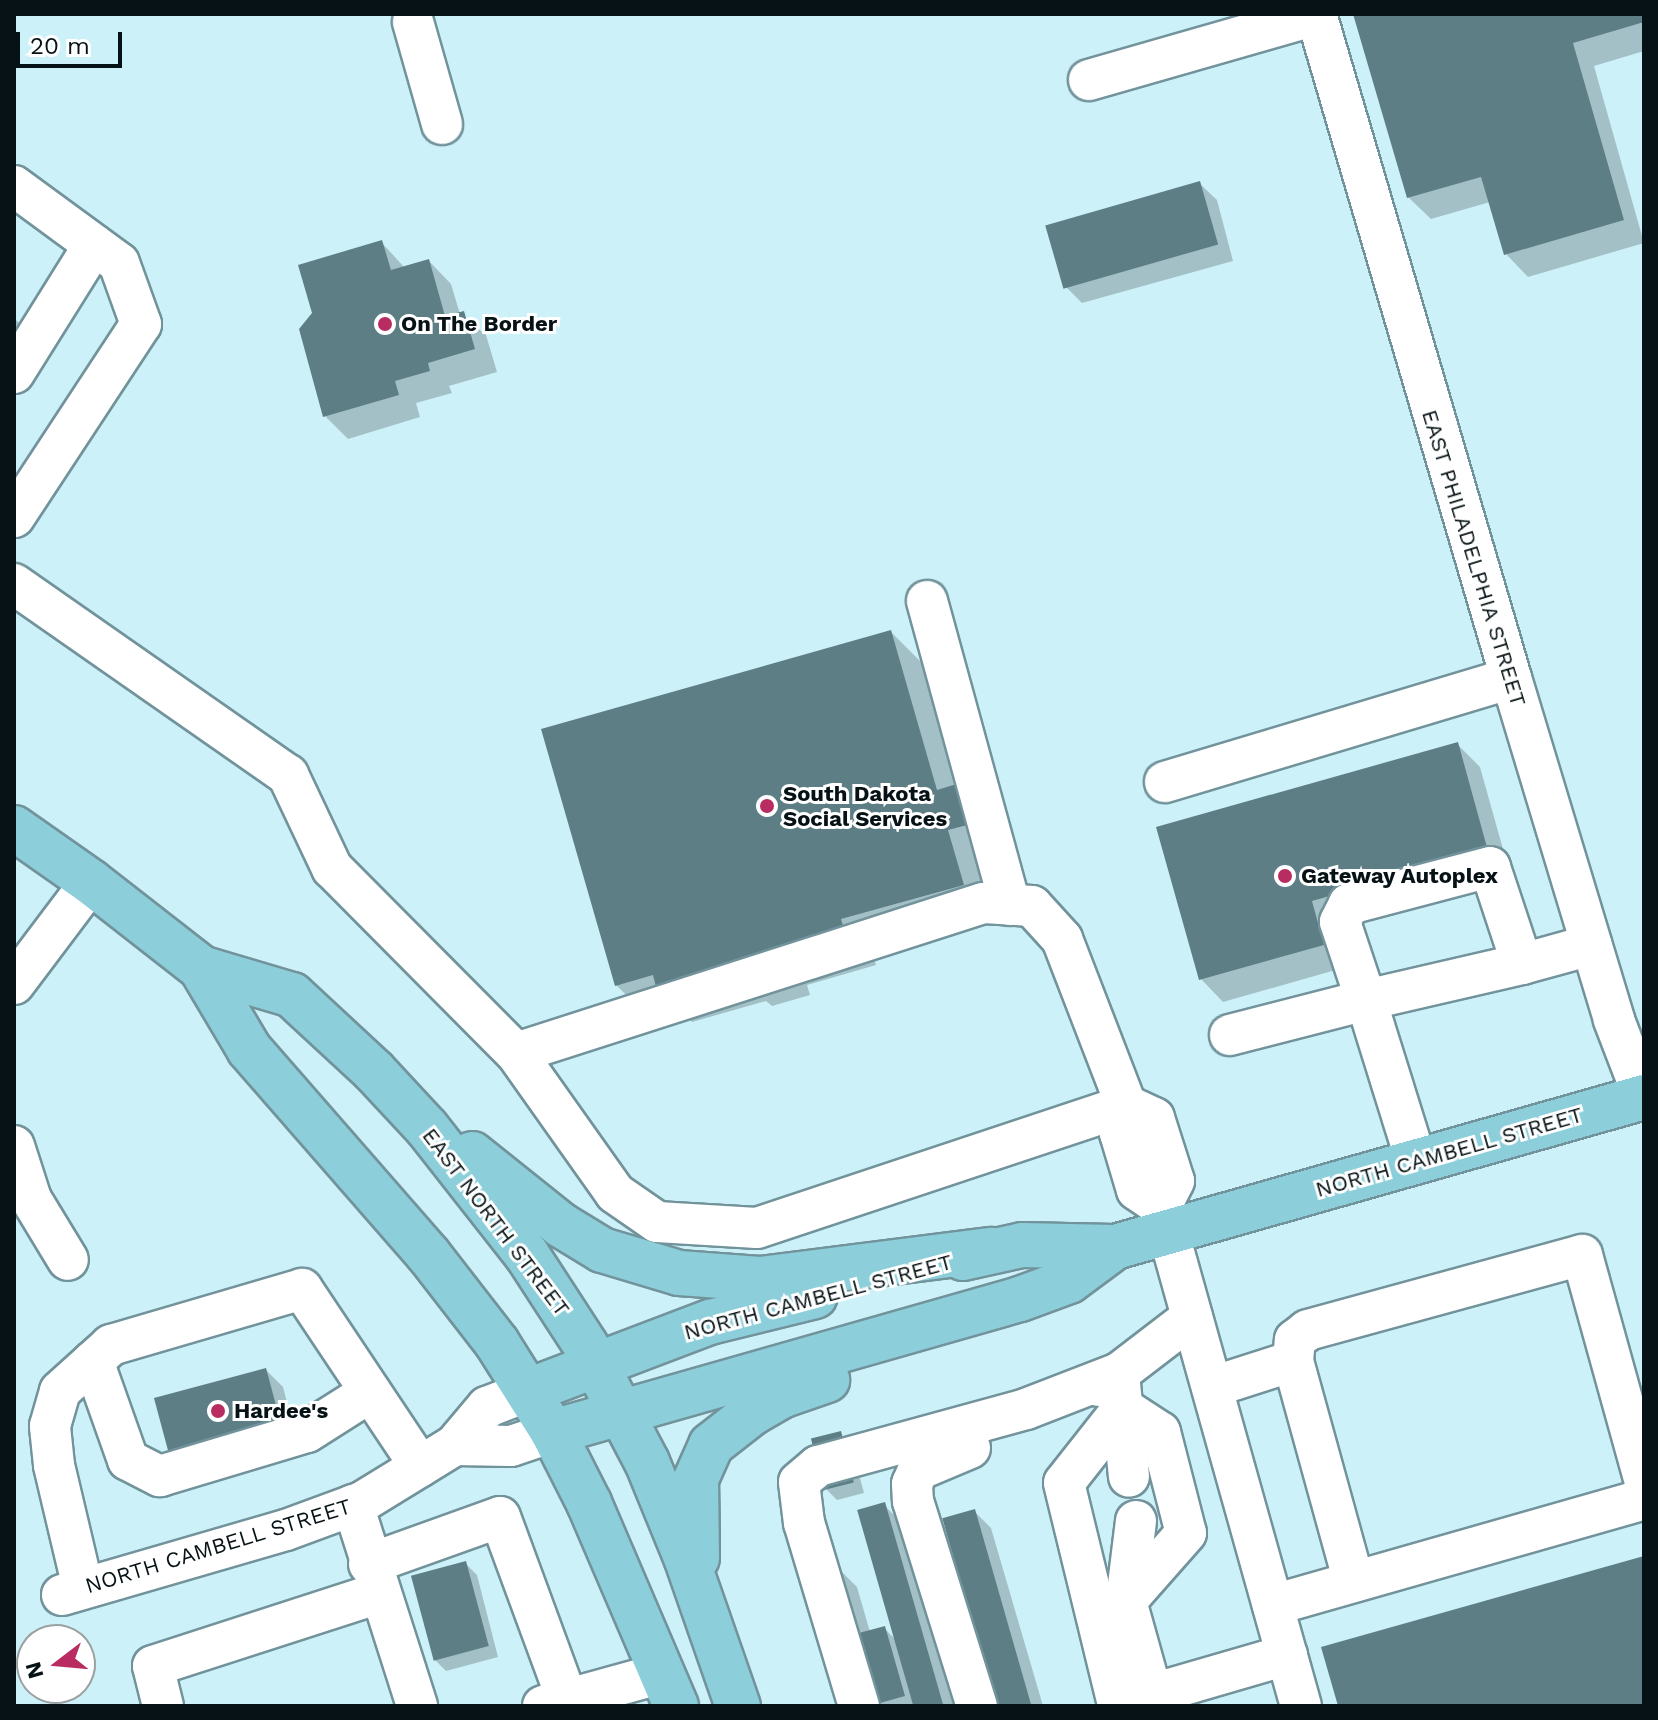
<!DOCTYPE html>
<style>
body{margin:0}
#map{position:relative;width:1658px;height:1720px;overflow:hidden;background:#cdf1f9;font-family:"Work Sans",sans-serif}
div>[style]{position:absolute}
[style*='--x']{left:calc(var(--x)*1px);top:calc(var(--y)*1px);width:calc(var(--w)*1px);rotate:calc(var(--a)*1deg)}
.shadow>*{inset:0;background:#0003}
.building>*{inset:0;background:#5e7e86;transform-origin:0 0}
.roads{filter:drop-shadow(2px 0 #72939b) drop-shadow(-2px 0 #72939b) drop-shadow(0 2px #72939b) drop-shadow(0 -2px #72939b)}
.minor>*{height:40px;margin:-20px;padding:0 20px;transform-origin:20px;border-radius:20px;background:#fff}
.major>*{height:44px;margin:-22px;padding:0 22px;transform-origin:22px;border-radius:22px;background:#8cceda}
.dots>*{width:22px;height:22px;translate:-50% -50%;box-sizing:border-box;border:4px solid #fff;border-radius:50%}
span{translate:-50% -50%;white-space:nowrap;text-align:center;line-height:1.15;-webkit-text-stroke:6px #fff;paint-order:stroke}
.poi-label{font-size:22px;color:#061215;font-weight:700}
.left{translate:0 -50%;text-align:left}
.street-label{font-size:22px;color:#061215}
.frame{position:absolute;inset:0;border:16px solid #061215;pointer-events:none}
.north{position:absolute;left:16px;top:1624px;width:80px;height:80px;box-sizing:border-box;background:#fff;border:2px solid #9ba0a1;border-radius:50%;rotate:254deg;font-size:22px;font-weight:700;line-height:32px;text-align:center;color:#061215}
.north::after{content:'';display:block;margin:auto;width:28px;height:36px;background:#b92c61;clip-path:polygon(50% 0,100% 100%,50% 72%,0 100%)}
.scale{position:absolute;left:16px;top:32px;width:106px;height:36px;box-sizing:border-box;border:4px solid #061215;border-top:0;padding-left:10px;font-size:24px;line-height:28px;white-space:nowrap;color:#061215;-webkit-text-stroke:6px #fff;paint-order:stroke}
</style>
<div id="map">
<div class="shadow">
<div style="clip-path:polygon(1355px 14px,1644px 14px,1644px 51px,1594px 66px,1644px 243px,1528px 277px,1506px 254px,1490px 202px,1431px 219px,1408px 197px)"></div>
<div style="clip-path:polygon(1199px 183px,1217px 200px,1233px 261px,1082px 303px,1065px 286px)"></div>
<div style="clip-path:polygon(382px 243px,405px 268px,429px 261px,451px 284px,460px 314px,486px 335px,497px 372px,449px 386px,452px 393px,416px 403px,420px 417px,348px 439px,325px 416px)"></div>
<div style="clip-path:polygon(14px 318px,21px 325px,14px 337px)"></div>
<div style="clip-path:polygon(891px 632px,923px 664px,995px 917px,872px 952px,876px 965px,807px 985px,810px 995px,772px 1006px,766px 1001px,692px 1022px,679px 1009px,649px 1017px,616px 985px)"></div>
<div style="clip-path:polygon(1457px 744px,1480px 767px,1510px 874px,1334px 923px,1346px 967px,1223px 1002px,1201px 979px)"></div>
<div style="clip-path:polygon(266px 1370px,283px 1387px,297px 1440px,262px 1450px)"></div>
<div style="clip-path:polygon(840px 1434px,851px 1445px,864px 1493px,837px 1500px,826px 1489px)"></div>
<div style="clip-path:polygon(884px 1505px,901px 1522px,954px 1706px,844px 1706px,840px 1570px,857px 1587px,870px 1632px,884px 1628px,895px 1639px)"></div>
<div style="clip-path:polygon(974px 1511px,991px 1528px,1043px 1706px,1000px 1706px)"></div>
<div style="clip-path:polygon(465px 1563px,477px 1575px,498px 1657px,446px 1671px,435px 1660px)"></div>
</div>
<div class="building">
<div style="clip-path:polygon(1353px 14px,1644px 14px,1644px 22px,1573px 43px,1624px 220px,1504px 255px,1481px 177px,1407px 198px)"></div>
<div style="left:1200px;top:181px;width:66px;height:161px;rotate:74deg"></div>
<div style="clip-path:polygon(382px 240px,391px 270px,429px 259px,445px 316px,464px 311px,475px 349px,428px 363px,430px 371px,395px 381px,399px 395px,323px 417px,299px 329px,312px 313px,298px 265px)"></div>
<div style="clip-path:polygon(891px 630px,937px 790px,963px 782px,975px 823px,948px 830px,964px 885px,841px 919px,845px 933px,657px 991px,653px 975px,615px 986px,541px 729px)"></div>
<div style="clip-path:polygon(1458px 742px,1488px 851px,1312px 901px,1324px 945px,1199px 980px,1156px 827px)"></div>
<div style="left:266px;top:1368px;width:57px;height:116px;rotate:75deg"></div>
<div style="left:841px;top:1431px;width:53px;height:31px;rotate:76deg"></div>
<div style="left:885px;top:1502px;width:212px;height:29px;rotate:74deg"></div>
<div style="left:975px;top:1509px;width:205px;height:34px;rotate:74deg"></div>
<div style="clip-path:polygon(1644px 1556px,1644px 1706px,1338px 1706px,1321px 1647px)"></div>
<div style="left:466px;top:1561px;width:88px;height:57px;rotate:75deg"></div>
<div style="clip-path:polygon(840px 1567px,859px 1633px,885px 1626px,905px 1696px,873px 1705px,821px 1573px)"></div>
</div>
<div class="roads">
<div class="minor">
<div style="--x:1316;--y:14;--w:692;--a:73.63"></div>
<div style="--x:1511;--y:678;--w:357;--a:73.2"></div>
<div style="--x:1614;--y:1020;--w:84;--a:69"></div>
<div style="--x:413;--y:22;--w:106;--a:74.1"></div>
<div style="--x:1089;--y:80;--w:236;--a:-16"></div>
<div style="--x:14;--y:186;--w:130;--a:36.3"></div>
<div style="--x:119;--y:263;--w:65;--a:70.2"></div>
<div style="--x:141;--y:324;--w:231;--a:123.3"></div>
<div style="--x:14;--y:373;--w:151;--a:-58"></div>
<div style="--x:14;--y:584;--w:334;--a:34.9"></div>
<div style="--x:288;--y:775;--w:103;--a:64.7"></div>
<div style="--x:332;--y:868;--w:261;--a:45.2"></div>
<div style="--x:516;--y:1053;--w:491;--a:-17.8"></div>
<div style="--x:984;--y:903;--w:48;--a:3.6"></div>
<div style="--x:1032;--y:906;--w:45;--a:47.7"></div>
<div style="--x:1062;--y:939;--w:178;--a:68.9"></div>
<div style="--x:1126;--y:1105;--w:29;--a:102"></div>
<div style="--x:1120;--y:1133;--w:59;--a:73.4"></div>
<div style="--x:1137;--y:1190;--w:29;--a:34"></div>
<div style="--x:1161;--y:1206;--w:519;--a:74.36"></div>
<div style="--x:927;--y:601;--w:315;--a:74.7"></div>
<div style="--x:1165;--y:782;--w:361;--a:-16.7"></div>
<div style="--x:1522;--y:964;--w:102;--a:-108.3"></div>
<div style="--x:1490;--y:867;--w:146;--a:165.3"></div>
<div style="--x:1349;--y:904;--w:20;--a:117"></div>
<div style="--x:1340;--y:922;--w:82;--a:71.6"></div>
<div style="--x:1366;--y:1000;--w:160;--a:-13"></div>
<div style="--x:1522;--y:964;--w:72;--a:-15.4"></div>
<div style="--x:14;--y:984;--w:128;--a:-53"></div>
<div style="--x:1230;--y:1035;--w:140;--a:-14.4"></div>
<div style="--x:1366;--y:1000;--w:169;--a:72.7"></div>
<div style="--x:516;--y:1053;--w:171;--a:54.7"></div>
<div style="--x:615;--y:1193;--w:51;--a:34.6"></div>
<div style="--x:657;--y:1222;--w:100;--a:3.4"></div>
<div style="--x:757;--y:1228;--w:389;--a:-18.4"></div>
<div style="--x:1126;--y:1105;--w:31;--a:25"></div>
<div style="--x:1154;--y:1118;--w:66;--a:72.4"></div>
<div style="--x:1174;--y:1181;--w:28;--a:117"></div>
<div style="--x:14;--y:1146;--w:56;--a:72.2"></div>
<div style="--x:31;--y:1199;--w:71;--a:58.8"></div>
<div style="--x:93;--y:1361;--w:105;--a:70.5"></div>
<div style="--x:128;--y:1460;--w:36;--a:27"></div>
<div style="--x:160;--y:1476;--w:153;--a:-16.7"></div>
<div style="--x:307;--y:1432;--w:75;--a:-32.4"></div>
<div style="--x:1293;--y:1361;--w:229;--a:74.6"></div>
<div style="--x:1099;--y:1386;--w:24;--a:-33"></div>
<div style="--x:1119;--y:1373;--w:104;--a:84.5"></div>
<div style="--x:1212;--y:1387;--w:85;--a:-17.8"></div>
<div style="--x:1293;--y:1361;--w:21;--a:-85"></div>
<div style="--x:1295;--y:1340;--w:16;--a:-38"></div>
<div style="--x:1308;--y:1330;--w:284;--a:-15.3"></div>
<div style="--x:1582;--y:1255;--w:232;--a:74.5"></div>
<div style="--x:1123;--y:1408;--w:95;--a:128.2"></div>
<div style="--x:1064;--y:1483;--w:228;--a:76.3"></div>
<div style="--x:1118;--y:1704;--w:176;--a:-16.2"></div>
<div style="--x:1123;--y:1408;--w:44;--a:33"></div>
<div style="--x:1160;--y:1432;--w:104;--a:75.6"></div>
<div style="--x:1186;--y:1533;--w:91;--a:131.4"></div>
<div style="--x:455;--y:1445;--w:56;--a:1"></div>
<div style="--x:511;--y:1446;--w:44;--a:-18.4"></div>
<div style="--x:970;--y:1448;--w:56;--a:157.1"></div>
<div style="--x:918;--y:1470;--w:15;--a:113"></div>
<div style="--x:912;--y:1484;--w:17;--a:87"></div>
<div style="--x:913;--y:1501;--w:215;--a:72.7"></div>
<div style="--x:353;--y:1505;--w:211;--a:72.3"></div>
<div style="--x:1136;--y:1521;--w:81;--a:97.1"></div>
<div style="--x:1126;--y:1601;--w:97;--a:74.4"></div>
<div style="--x:369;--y:1564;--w:139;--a:-19.7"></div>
<div style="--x:500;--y:1517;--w:194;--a:69.8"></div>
<div style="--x:83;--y:1588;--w:126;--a:-103.3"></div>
<div style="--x:54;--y:1465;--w:39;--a:-96"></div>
<div style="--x:50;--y:1426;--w:36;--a:-74"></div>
<div style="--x:60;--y:1391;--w:69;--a:-42"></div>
<div style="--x:111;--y:1345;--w:199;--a:-16.3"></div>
<div style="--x:302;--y:1289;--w:213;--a:56.3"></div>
<div style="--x:62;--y:1595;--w:233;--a:-16.2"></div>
<div style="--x:286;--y:1530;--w:81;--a:-20.2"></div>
<div style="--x:362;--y:1502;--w:109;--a:-31.5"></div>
<div style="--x:455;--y:1445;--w:50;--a:-49.9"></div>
<div style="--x:487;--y:1407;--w:44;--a:-21.3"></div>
<div style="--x:1273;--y:1605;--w:386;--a:-15.9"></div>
<div style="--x:163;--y:1706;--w:41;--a:-104"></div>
<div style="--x:153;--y:1666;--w:237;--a:-17.9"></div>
<div style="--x:543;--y:1706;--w:124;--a:-15.4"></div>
<div style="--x:859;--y:1706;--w:191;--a:-106.7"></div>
<div style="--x:804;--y:1523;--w:41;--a:-97"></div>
<div style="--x:799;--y:1482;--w:25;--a:-40"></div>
<div style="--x:818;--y:1466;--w:216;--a:-15.3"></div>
<div style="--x:1026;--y:1409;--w:100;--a:-21.2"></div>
<div style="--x:1119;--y:1373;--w:92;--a:-37.5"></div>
</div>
<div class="major">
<div style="--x:14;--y:828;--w:94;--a:35"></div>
<div style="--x:91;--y:882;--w:140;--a:38"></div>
<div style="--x:201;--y:968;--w:94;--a:59.3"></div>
<div style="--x:249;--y:1049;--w:272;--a:48.9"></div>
<div style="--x:428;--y:1254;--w:113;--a:52.2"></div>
<div style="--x:497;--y:1343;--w:105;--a:57.8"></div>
<div style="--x:553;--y:1432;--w:80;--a:63.1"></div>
<div style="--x:589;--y:1503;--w:221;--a:66.8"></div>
<div style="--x:201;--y:968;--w:95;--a:16.5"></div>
<div style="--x:292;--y:995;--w:112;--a:42.8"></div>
<div style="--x:374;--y:1071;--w:78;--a:47.1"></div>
<div style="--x:427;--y:1128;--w:162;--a:51.8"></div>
<div style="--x:527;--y:1255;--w:108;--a:57"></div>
<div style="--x:586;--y:1346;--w:131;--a:62.3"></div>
<div style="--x:647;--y:1462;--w:103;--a:67.7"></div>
<div style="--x:686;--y:1557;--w:158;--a:70.8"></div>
<div style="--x:472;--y:1154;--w:114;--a:38.6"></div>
<div style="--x:561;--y:1225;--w:48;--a:31.4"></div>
<div style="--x:602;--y:1250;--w:80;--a:16.6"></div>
<div style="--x:679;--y:1273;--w:81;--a:4.2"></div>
<div style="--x:760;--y:1279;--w:233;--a:-7.2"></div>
<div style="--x:963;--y:1258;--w:60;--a:-12.4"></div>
<div style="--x:1022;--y:1245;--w:93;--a:1.2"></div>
<div style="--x:528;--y:1391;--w:195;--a:-20.8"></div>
<div style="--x:710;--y:1322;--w:108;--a:-13.9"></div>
<div style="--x:553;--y:1432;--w:486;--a:-15.9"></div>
<div style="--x:1020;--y:1299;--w:52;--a:-20.2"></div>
<div style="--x:1069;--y:1281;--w:57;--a:-36.5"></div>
<div style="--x:1115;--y:1247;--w:550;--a:-15.83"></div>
<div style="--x:697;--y:1558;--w:79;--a:-90.7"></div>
<div style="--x:696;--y:1479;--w:37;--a:-66"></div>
<div style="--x:711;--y:1445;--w:52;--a:-38"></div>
<div style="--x:752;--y:1413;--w:34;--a:-30"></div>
<div style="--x:781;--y:1396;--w:49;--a:-19.2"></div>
</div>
</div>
<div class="dots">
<div style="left:385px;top:324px;background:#b92c61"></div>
<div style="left:767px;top:806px;background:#b92c61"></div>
<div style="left:1285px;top:876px;background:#b92c61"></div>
<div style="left:218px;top:1411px;background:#b92c61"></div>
</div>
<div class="poi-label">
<span class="left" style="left:401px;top:324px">On The Border</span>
<span class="left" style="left:783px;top:806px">South Dakota<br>Social Services</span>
<span class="left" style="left:1301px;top:876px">Gateway Autoplex</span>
<span class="left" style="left:234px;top:1411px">Hardee's</span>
</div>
<div class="street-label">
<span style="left:1474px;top:558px;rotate:73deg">EAST PHILADELPHIA STREET</span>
<span style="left:1449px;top:1152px;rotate:-16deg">NORTH CAMBELL STREET</span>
<span style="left:496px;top:1222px;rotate:53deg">EAST NORTH STREET</span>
<span style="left:818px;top:1297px;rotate:-15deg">NORTH CAMBELL STREET</span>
<span style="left:218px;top:1546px;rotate:-17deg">NORTH CAMBELL STREET</span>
</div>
<div class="frame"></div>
<div class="north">N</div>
<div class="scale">20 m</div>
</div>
